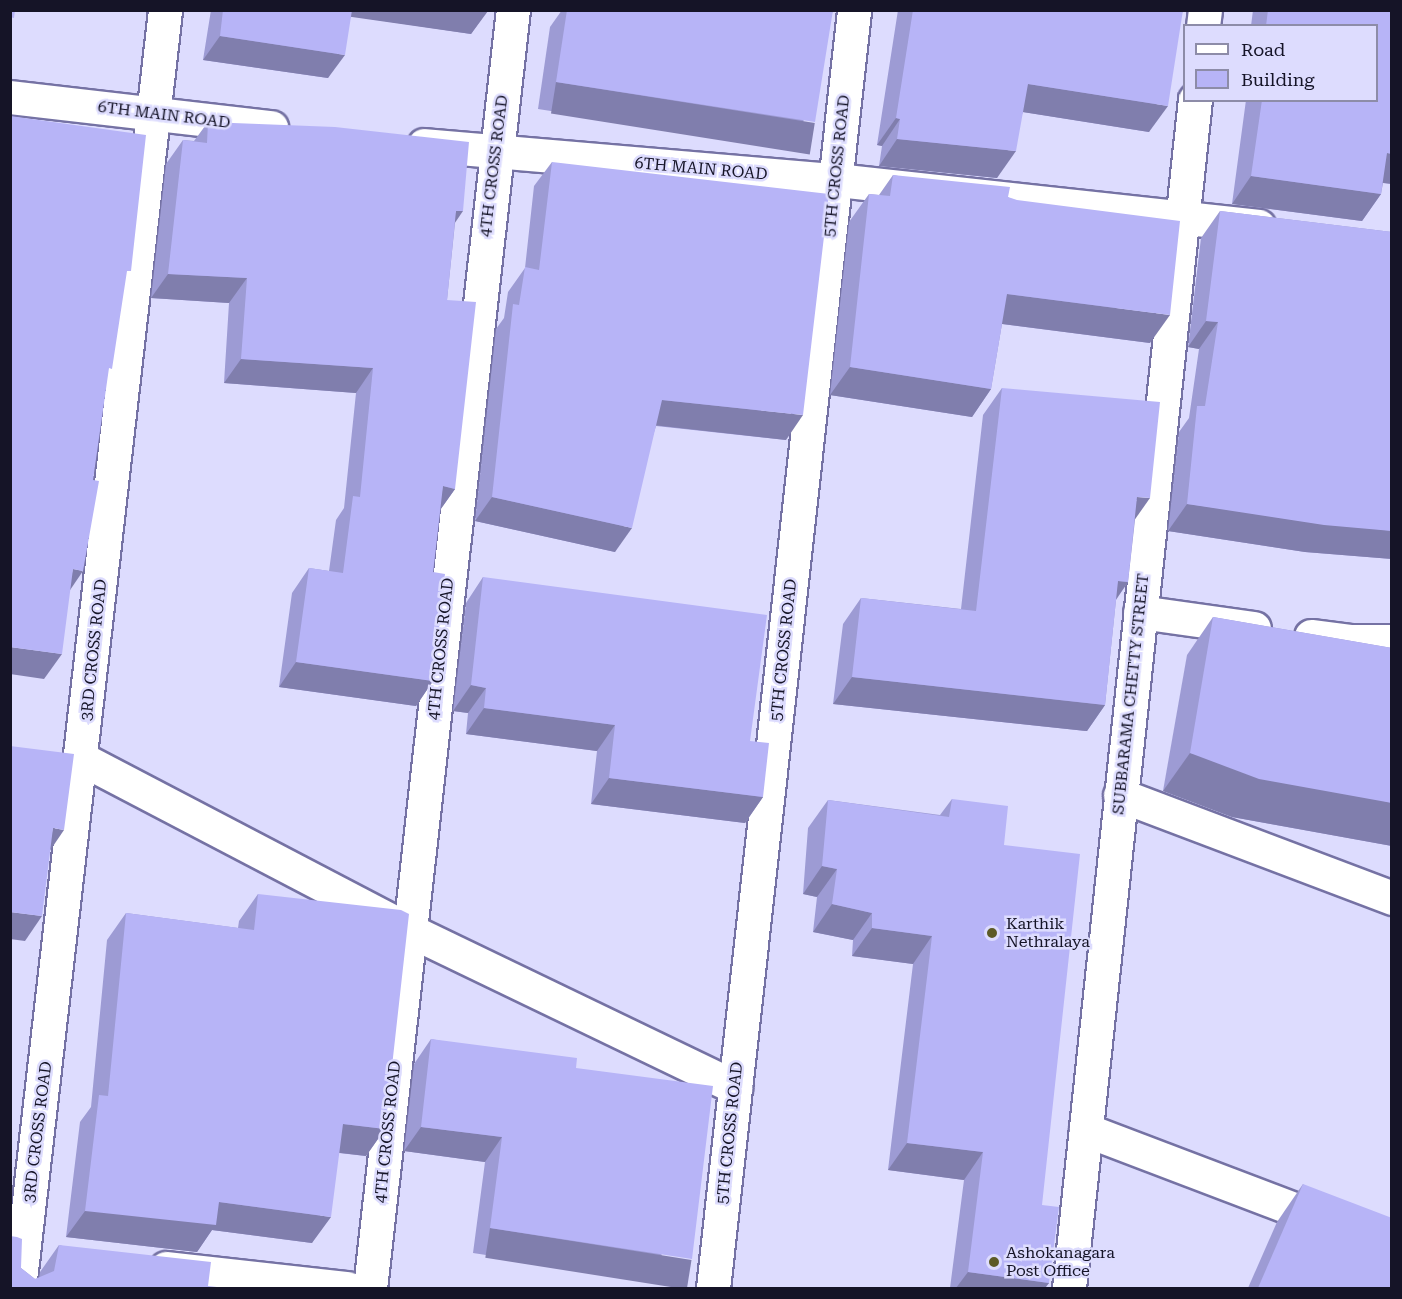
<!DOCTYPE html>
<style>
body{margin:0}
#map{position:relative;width:1402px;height:1299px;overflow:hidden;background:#dddcfe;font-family:"Roboto Serif",serif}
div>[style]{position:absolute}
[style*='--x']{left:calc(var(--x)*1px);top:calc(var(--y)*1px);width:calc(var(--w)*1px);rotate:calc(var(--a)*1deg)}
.roads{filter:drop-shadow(2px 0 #7572a4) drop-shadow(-2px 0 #7572a4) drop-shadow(0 2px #7572a4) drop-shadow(0 -2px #7572a4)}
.street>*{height:33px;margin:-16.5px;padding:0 16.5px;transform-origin:16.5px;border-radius:16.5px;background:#fff}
.secondary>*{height:33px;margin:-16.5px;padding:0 16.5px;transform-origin:16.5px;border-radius:16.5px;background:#fff}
.wall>*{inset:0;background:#9d9bd4}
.shaded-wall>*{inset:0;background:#807ead;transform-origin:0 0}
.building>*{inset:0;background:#b7b4f7}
.dots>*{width:16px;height:16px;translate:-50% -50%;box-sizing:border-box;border:3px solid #dddcfe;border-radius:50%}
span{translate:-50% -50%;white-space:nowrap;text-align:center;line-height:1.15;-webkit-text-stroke:5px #dddcfe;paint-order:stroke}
.street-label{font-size:16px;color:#151427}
.poi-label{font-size:16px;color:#151427}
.left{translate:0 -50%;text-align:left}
.frame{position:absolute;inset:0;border:12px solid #151427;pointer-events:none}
.legend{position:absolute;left:1183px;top:24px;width:195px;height:78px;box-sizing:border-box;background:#dddcfe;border:2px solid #8d8ca8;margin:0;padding:8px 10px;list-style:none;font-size:18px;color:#151427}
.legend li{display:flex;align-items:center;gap:12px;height:30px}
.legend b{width:30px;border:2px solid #8d8ca8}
</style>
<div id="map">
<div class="roads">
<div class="street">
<div style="--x:10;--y:97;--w:263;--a:6.6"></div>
<div style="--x:424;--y:145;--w:413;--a:4.9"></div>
<div style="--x:836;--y:180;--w:425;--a:6.2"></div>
<div style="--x:1140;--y:612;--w:115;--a:8"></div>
<div style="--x:1311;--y:636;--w:39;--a:7"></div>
<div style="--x:1350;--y:641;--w:42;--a:0"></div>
<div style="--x:82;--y:759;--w:371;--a:27.6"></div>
<div style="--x:411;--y:931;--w:360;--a:25.7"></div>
<div style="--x:1120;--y:795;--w:291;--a:20.7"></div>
<div style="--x:1086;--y:1130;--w:327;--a:20.8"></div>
<div style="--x:166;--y:1268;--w:182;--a:6.3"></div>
<div style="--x:19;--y:1288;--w:1286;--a:-83.48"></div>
<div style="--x:370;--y:1288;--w:1286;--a:-83.62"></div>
<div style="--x:713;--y:1288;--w:1286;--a:-83.7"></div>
</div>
<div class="secondary">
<div style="--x:1203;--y:26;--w:16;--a:-83"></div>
<div style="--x:1069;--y:1288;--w:1195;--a:-83.95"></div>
</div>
</div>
<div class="wall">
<div style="clip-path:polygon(211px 10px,488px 10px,471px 34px,351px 16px,328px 78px,203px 60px)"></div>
<div style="clip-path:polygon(562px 10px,833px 10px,796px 149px,538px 109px,550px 27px)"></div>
<div style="clip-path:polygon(898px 10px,1183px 10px,1149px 132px,1023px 112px,997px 178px,879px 166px,882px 146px,877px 145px)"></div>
<div style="clip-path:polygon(1253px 10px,1392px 10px,1392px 184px,1383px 183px,1381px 194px,1362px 221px,1232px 204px,1246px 100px,1377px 100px,1377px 26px,1251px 26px)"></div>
<div style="clip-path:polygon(208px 122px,455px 223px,447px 300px,455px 489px,440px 510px,433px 572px,433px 681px,416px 706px,279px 687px,292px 593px,309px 568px,329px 571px,336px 520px,344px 508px,356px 393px,224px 383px,229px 303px,151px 298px,166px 164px,183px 140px,194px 141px)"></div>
<div style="clip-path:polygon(552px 162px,786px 440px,656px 426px,615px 552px,475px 521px,496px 329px,504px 318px,508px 292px,525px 268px,534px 186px)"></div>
<div style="clip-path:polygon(893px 175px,1008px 197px,1150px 343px,1002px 324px,991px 389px,972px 417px,830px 395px,849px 222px,869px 194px,879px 195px)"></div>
<div style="clip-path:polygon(1220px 211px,1392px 232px,1392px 559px,1305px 552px,1168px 531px,1179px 432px,1189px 418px,1199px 349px,1188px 347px,1201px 238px)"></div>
<div style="clip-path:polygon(1002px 388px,1135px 520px,1128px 582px,1116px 600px,1105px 705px,1087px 731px,833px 704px,843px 624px,861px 598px,961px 609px,983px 415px)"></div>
<div style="clip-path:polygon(483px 577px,750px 741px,763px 797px,745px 823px,591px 804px,597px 751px,466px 734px,468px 713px,453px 711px,466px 603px)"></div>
<div style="clip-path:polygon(1213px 617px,1392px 648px,1392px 846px,1232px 817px,1163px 791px,1187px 655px)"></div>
<div style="clip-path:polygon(952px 799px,1004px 845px,1042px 1205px,1049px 1283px,1045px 1288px,950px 1288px,964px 1180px,888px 1170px,913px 964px,852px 956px,853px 940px,813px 932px,817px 897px,803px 894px,808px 828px,828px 800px,940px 815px)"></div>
<div style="clip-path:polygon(258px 894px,385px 1129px,366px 1156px,339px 1153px,312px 1243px,212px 1230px,197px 1252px,66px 1237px,80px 1122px,91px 1107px,107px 940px,126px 913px,238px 928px,239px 921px)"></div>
<div style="clip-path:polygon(431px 1039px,576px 1068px,675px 1284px,473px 1253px,485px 1162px,404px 1151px,414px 1064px)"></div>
<div style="clip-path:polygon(1303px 1184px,1392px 1288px,1248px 1288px,1277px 1222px)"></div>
<div style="clip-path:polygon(59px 1245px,208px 1286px,10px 1288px,21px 1268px,35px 1279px,39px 1278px,40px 1272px)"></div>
</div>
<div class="shaded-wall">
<div style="clip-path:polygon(341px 10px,488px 11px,471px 34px,338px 15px)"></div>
<div style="clip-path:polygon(220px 36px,345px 55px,328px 78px,203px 60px)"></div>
<div style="left:556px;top:82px;width:262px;height:32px;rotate:9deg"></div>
<div style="clip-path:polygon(1028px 84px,1168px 106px,1149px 132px,1010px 110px)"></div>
<div style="clip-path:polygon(896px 118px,900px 119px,882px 146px,877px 145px)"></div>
<div style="clip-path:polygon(897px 139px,1016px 151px,997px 178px,879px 166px)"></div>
<div style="clip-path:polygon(1387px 153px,1392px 154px,1392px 184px,1368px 181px)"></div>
<div style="clip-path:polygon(1251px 176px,1381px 194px,1362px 221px,1232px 204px)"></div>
<div style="clip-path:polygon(456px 211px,463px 211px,446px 236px)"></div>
<div style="clip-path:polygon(168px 274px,247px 278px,229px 303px,151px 298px)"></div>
<div style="clip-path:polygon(1007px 294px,1170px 315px,1150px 343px,987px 322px)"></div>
<div style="clip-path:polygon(1206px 321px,1218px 322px,1199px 349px,1188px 347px)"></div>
<div style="clip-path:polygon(241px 359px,373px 368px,356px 393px,224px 383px)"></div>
<div style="clip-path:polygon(850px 367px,991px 389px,972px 417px,830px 395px)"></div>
<div style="clip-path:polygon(662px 400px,803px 415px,786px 440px,644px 424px)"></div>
<div style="clip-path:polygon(443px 486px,455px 489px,438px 513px)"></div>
<div style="clip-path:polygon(492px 497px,632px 528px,615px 552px,475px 521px)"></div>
<div style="clip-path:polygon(1137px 497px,1150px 498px,1131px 525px)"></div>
<div style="clip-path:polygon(1187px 504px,1392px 531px,1392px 559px,1305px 552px,1168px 531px)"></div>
<div style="clip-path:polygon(73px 569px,83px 571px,66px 596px)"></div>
<div style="clip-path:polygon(1118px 581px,1128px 582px,1110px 608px)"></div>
<div style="clip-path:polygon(10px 647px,62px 654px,44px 679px,10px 674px)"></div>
<div style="clip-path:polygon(296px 662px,433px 681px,416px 706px,279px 687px)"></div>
<div style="clip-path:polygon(852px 677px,1105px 705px,1087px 731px,833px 704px)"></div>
<div style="clip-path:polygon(471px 685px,486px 688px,468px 713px,453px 711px)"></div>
<div style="clip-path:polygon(484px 708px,615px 725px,597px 751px,466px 734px)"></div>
<div style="clip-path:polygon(1190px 753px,1392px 803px,1392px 846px,1232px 817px,1163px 791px)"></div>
<div style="clip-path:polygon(609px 778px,763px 797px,745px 823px,591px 804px)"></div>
<div style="clip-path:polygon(53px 828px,64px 830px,47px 855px)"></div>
<div style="clip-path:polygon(822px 866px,837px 869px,817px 897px,803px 894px)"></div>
<div style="clip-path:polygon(832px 904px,872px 913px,853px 940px,813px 932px)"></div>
<div style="clip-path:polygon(10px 912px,42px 916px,25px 941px,10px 939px)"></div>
<div style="clip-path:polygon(872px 928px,932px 936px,913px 964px,852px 956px)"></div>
<div style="clip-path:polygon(343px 1124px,385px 1129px,366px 1156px,324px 1151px)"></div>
<div style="clip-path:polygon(421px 1127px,502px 1137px,485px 1162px,404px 1151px)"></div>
<div style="clip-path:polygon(907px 1143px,983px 1152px,964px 1180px,888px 1170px)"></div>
<div style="clip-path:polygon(219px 1202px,331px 1217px,312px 1243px,212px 1230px,197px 1252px,66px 1237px,85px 1211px)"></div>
<div style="left:490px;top:1228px;width:204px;height:30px;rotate:9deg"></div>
<div style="clip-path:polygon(968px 1272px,1049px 1283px,1045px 1288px,956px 1288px)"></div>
</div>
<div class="building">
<div style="clip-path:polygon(10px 10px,15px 10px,14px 18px,10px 17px)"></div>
<div style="clip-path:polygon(223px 10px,352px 10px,345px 55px,220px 36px)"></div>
<div style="clip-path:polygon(567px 10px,833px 10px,815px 122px,556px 82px)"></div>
<div style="clip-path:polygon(913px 10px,1183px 10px,1168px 106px,1028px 84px,1016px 151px,897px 139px,900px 119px,896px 118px)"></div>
<div style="clip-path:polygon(1268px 10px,1392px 10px,1392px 154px,1387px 153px,1381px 194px,1251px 176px,1262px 100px,1377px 100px,1377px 26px,1266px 26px)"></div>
<div style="clip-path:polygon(10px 116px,146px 135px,131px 271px,127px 271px,112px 369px,109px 368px,93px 480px,99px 481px,83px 571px,73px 569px,62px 654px,10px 647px)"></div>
<div style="clip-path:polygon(208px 122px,335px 127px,469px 142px,463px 211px,456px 211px,447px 300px,476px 302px,455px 489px,443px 486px,433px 572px,445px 574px,433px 681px,296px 662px,309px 568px,343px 573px,353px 496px,360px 497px,373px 368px,241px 359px,247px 278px,168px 274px,183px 140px,207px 143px)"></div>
<div style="clip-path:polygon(552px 162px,829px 194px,803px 415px,662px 400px,632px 528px,492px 497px,513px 304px,519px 305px,525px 267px,539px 270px)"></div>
<div style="clip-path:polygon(893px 175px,1010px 187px,1008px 197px,1017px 200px,1180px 221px,1170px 315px,1007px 294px,991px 389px,850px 367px,869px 194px,890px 196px)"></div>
<div style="clip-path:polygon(1220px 211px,1392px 232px,1392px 531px,1324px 525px,1187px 504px,1197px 406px,1205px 406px,1218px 322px,1206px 321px)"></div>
<div style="clip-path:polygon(1002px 388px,1160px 402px,1150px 498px,1137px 497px,1128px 582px,1118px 581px,1105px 705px,852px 677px,861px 598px,976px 611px)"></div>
<div style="clip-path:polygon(483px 577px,767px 615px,750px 741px,769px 743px,763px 797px,609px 778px,615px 725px,484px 708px,486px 688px,471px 685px)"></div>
<div style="clip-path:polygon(1213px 617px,1392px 648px,1392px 803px,1259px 779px,1190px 753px)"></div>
<div style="clip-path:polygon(10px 746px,74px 754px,64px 830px,53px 828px,42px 916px,10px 912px)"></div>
<div style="clip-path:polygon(952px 799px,1008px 806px,1004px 845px,1080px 854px,1042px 1205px,1059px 1207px,1049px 1283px,968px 1272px,983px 1152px,907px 1143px,932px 936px,872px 928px,872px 913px,832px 904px,837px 869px,822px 866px,828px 800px,949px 817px)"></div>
<div style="clip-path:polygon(258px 894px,401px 910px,409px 914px,385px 1129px,343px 1124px,331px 1217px,219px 1202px,216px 1225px,85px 1211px,99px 1095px,108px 1096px,126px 913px,254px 930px)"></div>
<div style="clip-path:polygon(431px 1039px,577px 1058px,576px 1068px,713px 1086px,692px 1259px,490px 1228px,502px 1137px,421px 1127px)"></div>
<div style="clip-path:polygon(1303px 1184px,1392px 1218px,1392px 1288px,1258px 1288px)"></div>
<div style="clip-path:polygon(10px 1236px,17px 1237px,22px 1239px,21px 1268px,35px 1279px,54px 1271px,59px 1245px,211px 1262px,208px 1286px,226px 1288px,10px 1288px)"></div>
</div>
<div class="dots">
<div style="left:992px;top:933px;background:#5d5a26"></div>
<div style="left:994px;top:1262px;background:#5d5a26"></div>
</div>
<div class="street-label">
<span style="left:164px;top:115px;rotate:7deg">6TH MAIN ROAD</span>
<span style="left:494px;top:166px;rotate:-83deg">4TH CROSS ROAD</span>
<span style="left:837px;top:166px;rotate:-84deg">5TH CROSS ROAD</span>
<span style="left:701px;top:169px;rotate:5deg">6TH MAIN ROAD</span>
<span style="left:441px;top:649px;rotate:-84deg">4TH CROSS ROAD</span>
<span style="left:94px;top:650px;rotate:-84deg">3RD CROSS ROAD</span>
<span style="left:784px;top:650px;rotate:-84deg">5TH CROSS ROAD</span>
<span style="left:1131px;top:694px;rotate:-84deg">SUBBARAMA CHETTY STREET</span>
<span style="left:38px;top:1132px;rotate:-83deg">3RD CROSS ROAD</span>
<span style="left:388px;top:1132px;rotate:-84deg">4TH CROSS ROAD</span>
<span style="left:730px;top:1133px;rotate:-84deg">5TH CROSS ROAD</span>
</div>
<div class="poi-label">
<span class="left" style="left:1006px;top:933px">Karthik<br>Nethralaya</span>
<span class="left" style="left:1006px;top:1262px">Ashokanagara<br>Post Office</span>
</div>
<div class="frame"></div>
<ul class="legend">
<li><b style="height:8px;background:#fff"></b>Road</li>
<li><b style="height:16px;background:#b7b4f7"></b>Building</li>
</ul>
</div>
